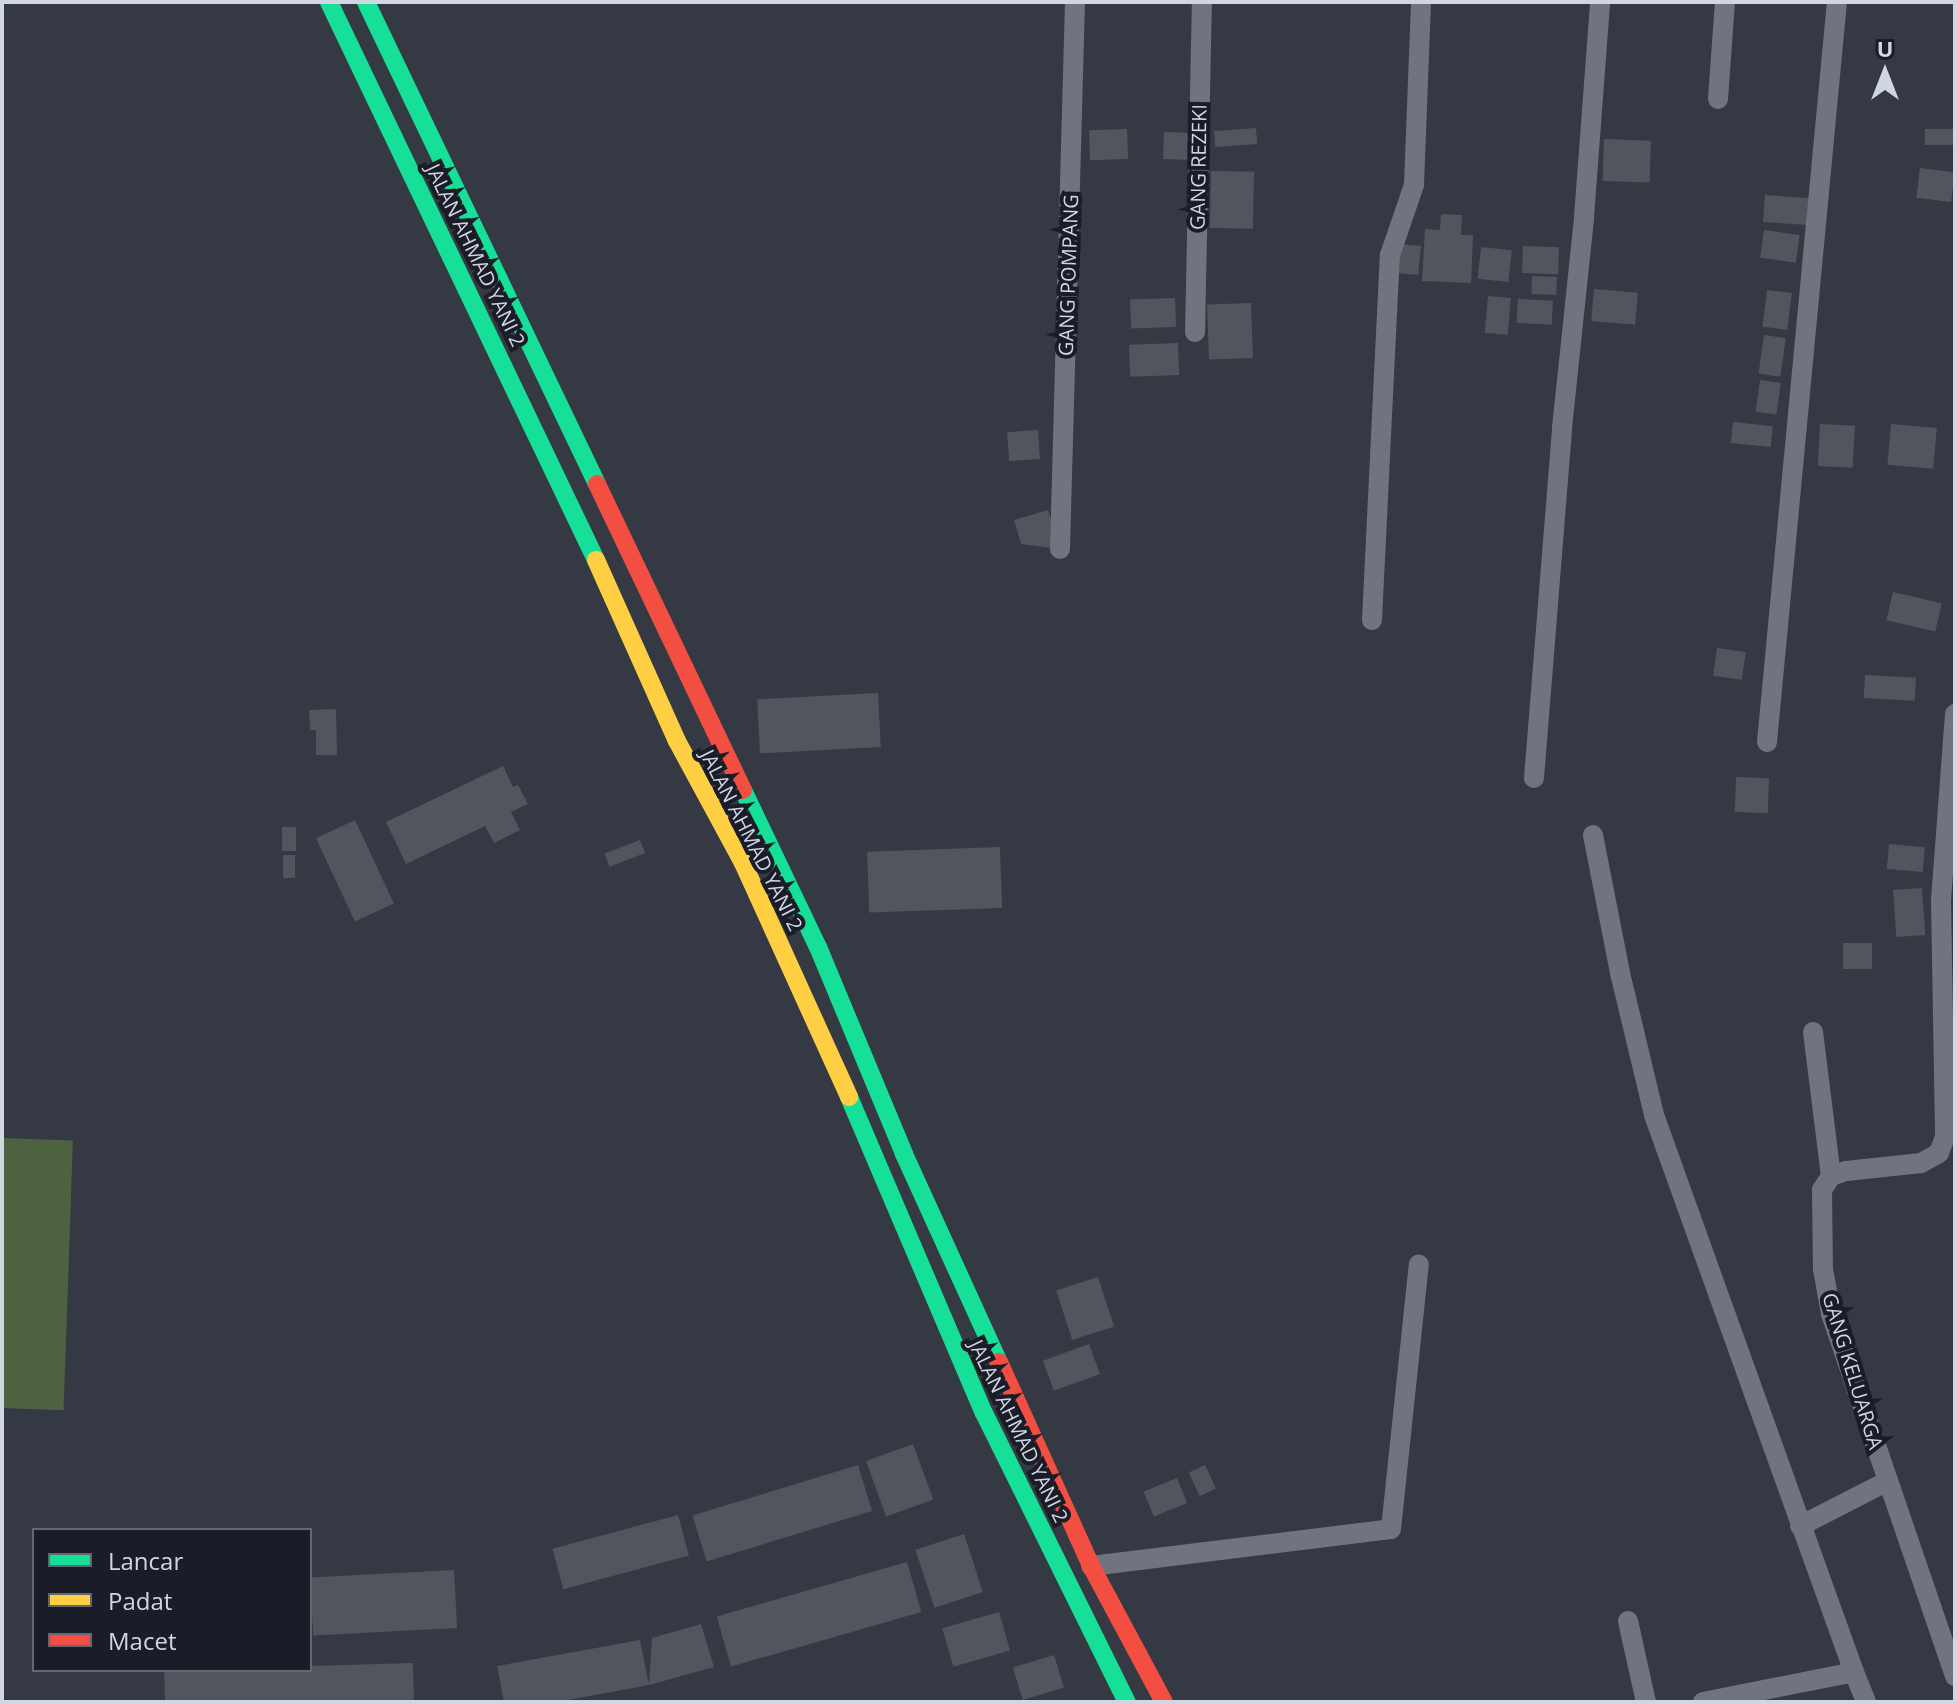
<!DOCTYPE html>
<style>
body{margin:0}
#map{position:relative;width:1957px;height:1704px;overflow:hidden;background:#343943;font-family:"Open Sans",sans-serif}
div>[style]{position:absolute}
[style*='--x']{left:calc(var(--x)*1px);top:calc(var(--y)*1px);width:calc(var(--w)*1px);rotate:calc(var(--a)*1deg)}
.green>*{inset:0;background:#4e6141;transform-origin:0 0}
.building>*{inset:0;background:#53555e;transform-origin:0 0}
.street>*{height:20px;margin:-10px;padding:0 10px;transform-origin:10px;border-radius:10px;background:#6f747e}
.fast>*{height:18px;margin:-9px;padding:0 9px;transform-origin:9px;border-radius:9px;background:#16e098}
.slow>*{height:18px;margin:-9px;padding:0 9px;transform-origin:9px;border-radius:9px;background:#ffcf43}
.jam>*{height:18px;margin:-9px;padding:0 9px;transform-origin:9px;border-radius:9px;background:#f24e42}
span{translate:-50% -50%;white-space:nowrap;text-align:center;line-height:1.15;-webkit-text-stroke:8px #1a1d27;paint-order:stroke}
.street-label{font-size:20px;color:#d1d6e3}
.frame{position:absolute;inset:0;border:4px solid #d1d6e3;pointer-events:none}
.legend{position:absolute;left:32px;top:1528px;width:280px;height:144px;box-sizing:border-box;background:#1a1d27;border:2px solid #636772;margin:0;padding:10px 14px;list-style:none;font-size:24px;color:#d1d6e3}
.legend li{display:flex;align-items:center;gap:16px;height:40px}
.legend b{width:40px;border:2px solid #636772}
.north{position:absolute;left:1845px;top:32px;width:80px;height:80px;-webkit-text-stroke:6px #1a1d27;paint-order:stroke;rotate:0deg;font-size:22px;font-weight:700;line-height:32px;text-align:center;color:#d1d6e3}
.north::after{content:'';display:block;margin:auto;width:28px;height:36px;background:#d1d6e3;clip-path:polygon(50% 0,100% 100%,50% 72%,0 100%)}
</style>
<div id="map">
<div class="green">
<div style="left:2px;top:1138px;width:71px;height:270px;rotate:2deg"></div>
</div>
<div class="building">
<div style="left:1256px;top:128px;width:16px;height:42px;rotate:86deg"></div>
<div style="left:1127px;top:129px;width:30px;height:38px;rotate:88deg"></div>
<div style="left:1925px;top:129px;width:30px;height:16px"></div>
<div style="left:1164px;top:132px;width:24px;height:27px;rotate:2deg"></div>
<div style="left:1604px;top:139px;width:47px;height:42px;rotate:2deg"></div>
<div style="left:1920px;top:168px;width:35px;height:30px;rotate:7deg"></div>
<div style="left:1211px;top:171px;width:43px;height:57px;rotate:1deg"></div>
<div style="left:1765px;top:195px;width:44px;height:27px;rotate:4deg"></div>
<div style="clip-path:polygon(1441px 214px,1462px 215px,1461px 235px,1473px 235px,1471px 283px,1422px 281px,1425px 229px,1440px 230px)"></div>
<div style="left:1764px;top:230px;width:36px;height:28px;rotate:8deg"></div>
<div style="left:1398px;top:244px;width:23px;height:29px;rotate:5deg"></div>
<div style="left:1523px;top:246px;width:36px;height:27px;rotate:2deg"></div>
<div style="left:1481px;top:247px;width:31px;height:32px;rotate:6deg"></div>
<div style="left:1532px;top:276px;width:25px;height:18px;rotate:2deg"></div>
<div style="left:1594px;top:289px;width:44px;height:32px;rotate:5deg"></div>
<div style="left:1767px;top:290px;width:25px;height:37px;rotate:7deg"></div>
<div style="left:1488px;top:296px;width:23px;height:37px;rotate:5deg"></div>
<div style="left:1175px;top:298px;width:29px;height:45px;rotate:88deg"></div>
<div style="left:1518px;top:299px;width:35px;height:24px;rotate:3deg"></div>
<div style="left:1251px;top:303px;width:55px;height:44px;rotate:88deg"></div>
<div style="left:1764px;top:335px;width:22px;height:39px;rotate:8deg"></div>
<div style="left:1178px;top:343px;width:32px;height:49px;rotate:88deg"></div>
<div style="left:1760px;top:380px;width:21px;height:32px;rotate:8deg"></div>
<div style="left:1733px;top:422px;width:40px;height:21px;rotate:6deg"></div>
<div style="left:1820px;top:424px;width:35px;height:42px;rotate:3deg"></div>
<div style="left:1891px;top:424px;width:46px;height:41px;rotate:5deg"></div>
<div style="left:1038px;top:430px;width:29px;height:31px;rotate:86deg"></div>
<div style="clip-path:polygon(1048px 510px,1060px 549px,1021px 544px,1014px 520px)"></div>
<div style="left:1893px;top:592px;width:50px;height:29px;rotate:13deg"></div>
<div style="left:1717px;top:648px;width:29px;height:28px;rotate:8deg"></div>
<div style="left:1865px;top:675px;width:51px;height:23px;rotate:3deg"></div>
<div style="left:878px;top:693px;width:54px;height:121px;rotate:87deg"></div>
<div style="clip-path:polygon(336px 709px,337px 755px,316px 755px,316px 730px,310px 730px,309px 710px)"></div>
<div style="clip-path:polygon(503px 766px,513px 787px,518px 785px,528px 804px,511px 812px,520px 830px,494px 843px,485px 826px,406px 864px,386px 822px)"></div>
<div style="left:1736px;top:777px;width:33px;height:35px;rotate:2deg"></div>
<div style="left:355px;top:820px;width:92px;height:43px;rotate:65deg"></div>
<div style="left:282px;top:827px;width:14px;height:24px"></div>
<div style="left:640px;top:840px;width:14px;height:38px;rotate:69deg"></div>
<div style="left:1889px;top:844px;width:36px;height:25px;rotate:5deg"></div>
<div style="left:1000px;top:847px;width:61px;height:133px;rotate:88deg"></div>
<div style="left:283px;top:855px;width:12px;height:23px"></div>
<div style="left:1922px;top:888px;width:47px;height:29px;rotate:86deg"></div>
<div style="left:1872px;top:943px;width:26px;height:29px;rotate:90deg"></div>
<div style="left:1098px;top:1277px;width:52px;height:44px;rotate:72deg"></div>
<div style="left:1089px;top:1344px;width:32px;height:49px;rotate:70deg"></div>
<div style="left:913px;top:1444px;width:59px;height:50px;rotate:70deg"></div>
<div style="left:858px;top:1465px;width:48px;height:173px;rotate:73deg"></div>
<div style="left:1205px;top:1465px;width:26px;height:18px;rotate:65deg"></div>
<div style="left:1177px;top:1478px;width:27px;height:36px;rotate:68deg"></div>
<div style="left:678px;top:1515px;width:42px;height:130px;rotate:75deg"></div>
<div style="left:964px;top:1534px;width:61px;height:51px;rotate:72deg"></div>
<div style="left:907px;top:1562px;width:52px;height:198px;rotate:74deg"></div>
<div style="left:454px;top:1570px;width:58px;height:144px;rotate:87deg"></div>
<div style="left:999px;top:1612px;width:40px;height:59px;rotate:74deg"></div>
<div style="clip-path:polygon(701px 1624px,714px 1667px,649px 1685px,557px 1702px,504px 1702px,497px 1666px,640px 1640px,649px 1685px,652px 1638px)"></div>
<div style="left:1054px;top:1655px;width:34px;height:43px;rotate:73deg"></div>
<div style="clip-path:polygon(413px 1663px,414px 1702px,165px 1702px,164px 1670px,310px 1670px,310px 1666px)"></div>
</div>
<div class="street">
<div style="--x:1718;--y:99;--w:97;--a:-85.9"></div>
<div style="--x:1195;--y:332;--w:330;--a:-88.8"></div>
<div style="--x:1060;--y:549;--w:547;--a:-88.43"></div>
<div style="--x:1372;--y:620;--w:365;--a:-87.2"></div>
<div style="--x:1390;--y:255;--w:74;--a:-71.1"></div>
<div style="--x:1414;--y:185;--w:183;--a:-87.8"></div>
<div style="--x:1955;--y:714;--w:189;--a:94.3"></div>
<div style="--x:1941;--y:902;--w:235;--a:89"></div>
<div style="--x:1945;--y:1137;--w:17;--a:111"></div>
<div style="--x:1939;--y:1153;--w:21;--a:151"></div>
<div style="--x:1921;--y:1163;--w:75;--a:173.9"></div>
<div style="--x:1846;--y:1171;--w:16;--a:162"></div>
<div style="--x:1831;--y:1176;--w:17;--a:123"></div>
<div style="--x:1822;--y:1190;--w:79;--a:89.3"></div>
<div style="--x:1823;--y:1269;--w:46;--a:79.9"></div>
<div style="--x:1831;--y:1314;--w:383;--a:71.1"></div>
<div style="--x:1767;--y:742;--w:743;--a:-84.6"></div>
<div style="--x:1534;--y:778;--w:351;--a:-85.4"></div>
<div style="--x:1562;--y:428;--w:212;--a:-84"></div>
<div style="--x:1584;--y:217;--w:216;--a:-85.7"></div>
<div style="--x:1593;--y:835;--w:141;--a:78.9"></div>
<div style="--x:1620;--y:973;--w:146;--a:76.5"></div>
<div style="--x:1654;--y:1115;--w:592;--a:70.25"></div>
<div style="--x:1813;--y:1032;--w:145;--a:82.9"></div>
<div style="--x:1800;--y:1526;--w:99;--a:-27.1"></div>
<div style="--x:1091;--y:1566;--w:302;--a:-7"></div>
<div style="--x:1391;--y:1529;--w:266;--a:-84"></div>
<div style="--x:1628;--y:1621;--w:83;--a:77.5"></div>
<div style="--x:1703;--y:1702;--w:154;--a:-11.2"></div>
<div style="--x:1854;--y:1672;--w:32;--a:68"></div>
</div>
<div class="fast">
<div style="--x:329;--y:2;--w:619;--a:64.43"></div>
<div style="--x:366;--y:2;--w:534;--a:64.39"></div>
<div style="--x:743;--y:790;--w:174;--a:64.5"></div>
<div style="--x:818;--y:947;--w:224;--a:67.4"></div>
<div style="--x:904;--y:1154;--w:229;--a:65.5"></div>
<div style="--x:849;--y:1097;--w:344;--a:66.9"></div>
<div style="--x:984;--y:1413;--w:322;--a:63.7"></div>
</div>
<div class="slow">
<div style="--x:596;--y:560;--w:198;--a:65.9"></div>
<div style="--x:677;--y:741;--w:139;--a:61.6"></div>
<div style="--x:743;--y:863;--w:257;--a:65.6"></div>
</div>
<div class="jam">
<div style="--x:597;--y:484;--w:339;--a:64.5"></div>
<div style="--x:999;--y:1362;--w:224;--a:65.7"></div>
<div style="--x:1091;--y:1566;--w:154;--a:61.8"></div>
</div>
<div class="street-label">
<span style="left:1198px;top:167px;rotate:-89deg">GANG REZEKI</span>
<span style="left:476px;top:255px;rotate:64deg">JALAN AHMAD YANI 2</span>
<span style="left:1068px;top:275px;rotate:-88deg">GANG POMPANG</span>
<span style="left:752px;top:840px;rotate:63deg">JALAN AHMAD YANI 2</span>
<span style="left:1853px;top:1371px;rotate:73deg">GANG KELUARGA</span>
<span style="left:1019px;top:1431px;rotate:64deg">JALAN AHMAD YANI 2</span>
</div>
<div class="frame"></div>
<ul class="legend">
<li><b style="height:10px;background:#16e098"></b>Lancar</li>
<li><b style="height:10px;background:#ffcf43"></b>Padat</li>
<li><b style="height:10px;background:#f24e42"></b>Macet</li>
</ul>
<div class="north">U</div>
</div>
